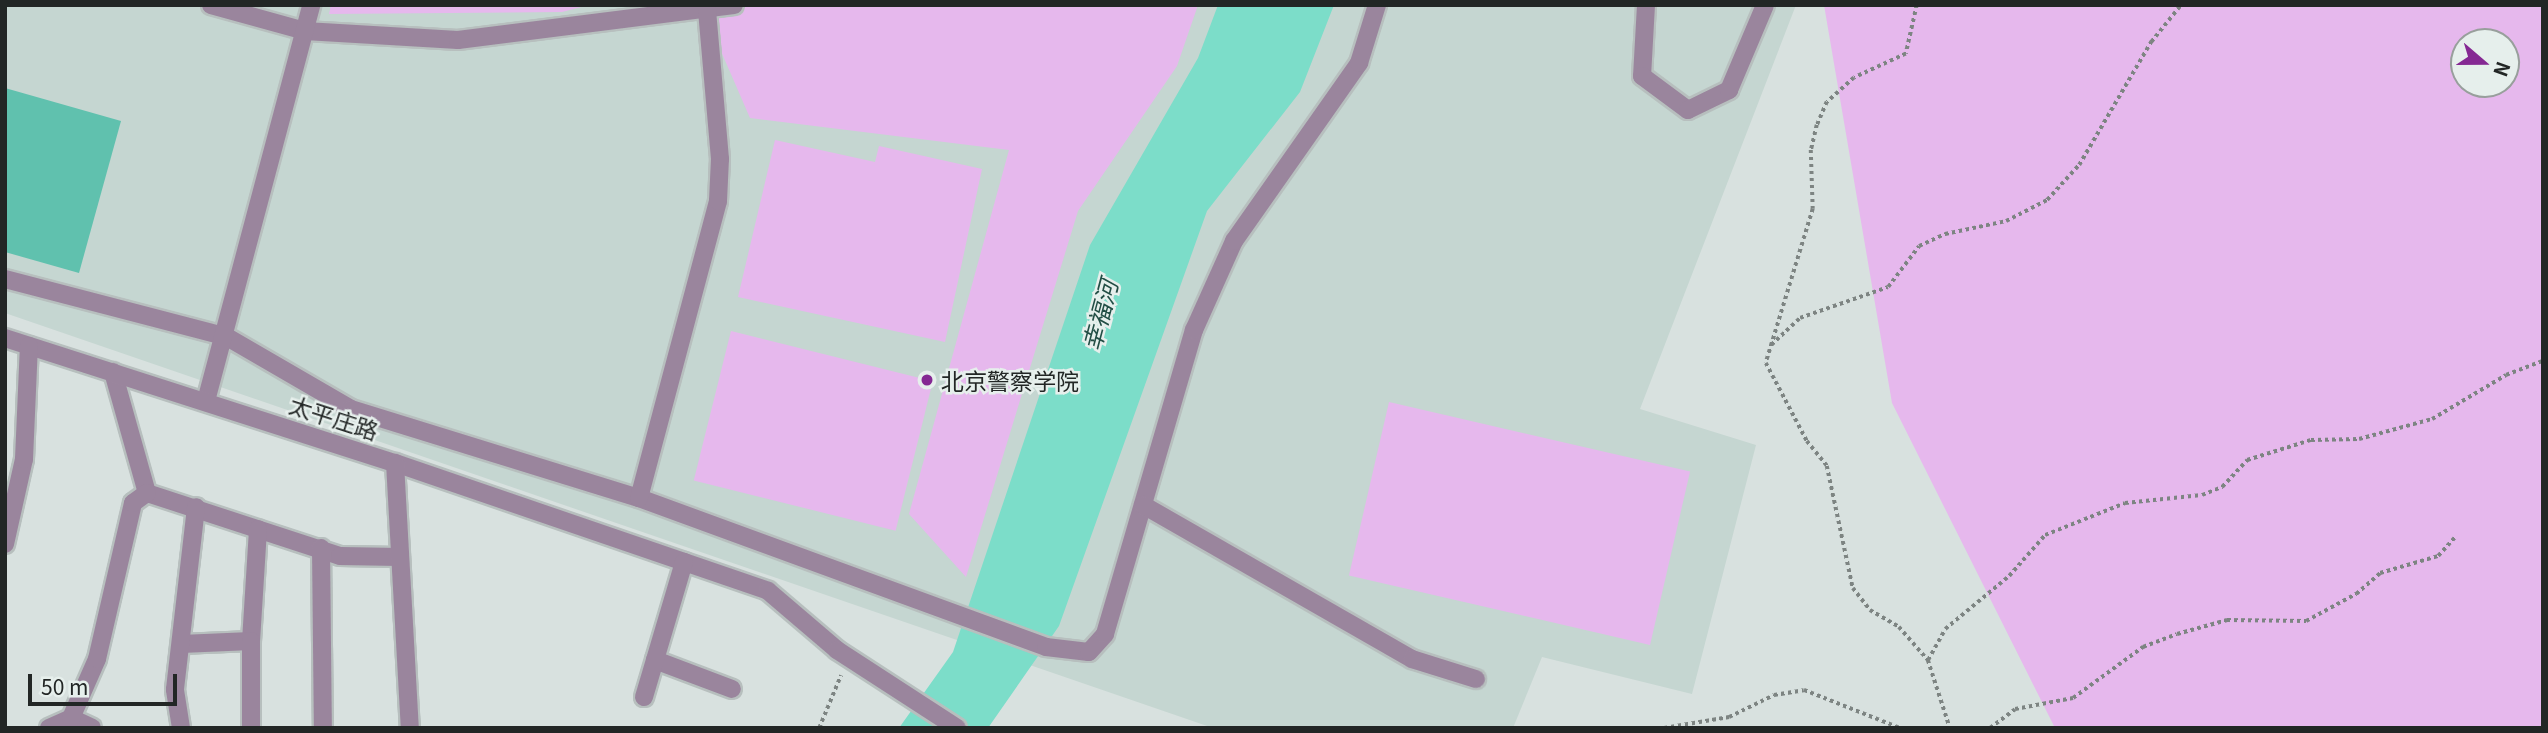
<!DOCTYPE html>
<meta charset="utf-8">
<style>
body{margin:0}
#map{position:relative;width:2548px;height:733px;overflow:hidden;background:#d8e1df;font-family:Georgia,"Noto Sans SC",serif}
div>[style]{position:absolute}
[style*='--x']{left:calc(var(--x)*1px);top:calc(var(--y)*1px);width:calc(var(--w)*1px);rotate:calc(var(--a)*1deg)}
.built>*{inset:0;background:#c5d6d1}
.green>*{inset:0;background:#e6b8ed;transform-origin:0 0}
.water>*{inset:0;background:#7cddc9}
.building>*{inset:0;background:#60c1ae}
.path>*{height:3.5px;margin-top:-1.75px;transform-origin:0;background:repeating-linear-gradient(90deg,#7d8482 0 3.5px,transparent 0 7px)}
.roads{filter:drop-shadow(2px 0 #b7bfbe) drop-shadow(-2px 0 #b7bfbe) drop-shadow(0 2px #b7bfbe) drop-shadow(0 -2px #b7bfbe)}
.minor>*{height:18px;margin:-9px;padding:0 9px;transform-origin:9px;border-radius:9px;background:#9a859d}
.tertiary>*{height:18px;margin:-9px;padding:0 9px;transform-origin:9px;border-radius:9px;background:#9a859d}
.dots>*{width:19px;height:19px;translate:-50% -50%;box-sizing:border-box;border:4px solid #e6efec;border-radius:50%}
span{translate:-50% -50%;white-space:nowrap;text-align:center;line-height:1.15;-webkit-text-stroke:5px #e6efec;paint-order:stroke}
.poi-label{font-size:23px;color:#222625}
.left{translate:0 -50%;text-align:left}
.street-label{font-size:23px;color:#222625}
.water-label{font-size:24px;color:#224e45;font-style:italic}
.frame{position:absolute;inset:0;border:7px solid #222625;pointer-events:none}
.north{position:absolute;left:2450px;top:28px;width:70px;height:70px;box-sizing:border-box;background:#e6efec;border:2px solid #989f9c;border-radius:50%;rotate:110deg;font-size:19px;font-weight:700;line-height:28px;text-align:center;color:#222625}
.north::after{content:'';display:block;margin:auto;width:24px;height:32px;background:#852893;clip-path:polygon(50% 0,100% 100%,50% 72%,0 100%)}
.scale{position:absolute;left:28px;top:674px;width:149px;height:32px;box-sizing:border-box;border:4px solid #222625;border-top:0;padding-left:9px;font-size:21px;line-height:24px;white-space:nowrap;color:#222625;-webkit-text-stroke:5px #e6efec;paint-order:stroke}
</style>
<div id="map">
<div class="built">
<div style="clip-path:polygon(5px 5px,1796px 5px,1640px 409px,1756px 445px,1692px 694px,1542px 657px,1513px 728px,1213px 728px,5px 313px)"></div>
</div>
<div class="green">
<div style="clip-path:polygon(331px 5px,589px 5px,562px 12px,329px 14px)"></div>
<div style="clip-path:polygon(701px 5px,1198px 5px,1177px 66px,1078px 211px,966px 577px,909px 514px,1009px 150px,750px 118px)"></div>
<div style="clip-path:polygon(evenodd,1824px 5px,2543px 5px,2543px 728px,2055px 728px,1892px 403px,1824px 5px,2506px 42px,2506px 84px,2464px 84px,2464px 42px,2506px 42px)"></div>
<div style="clip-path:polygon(775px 140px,875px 162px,879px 146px,982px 169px,945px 342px,738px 297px)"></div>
<div style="left:731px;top:331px;width:208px;height:154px;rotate:14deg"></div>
<div style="left:1389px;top:402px;width:309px;height:178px;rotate:13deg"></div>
</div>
<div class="water">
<div style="clip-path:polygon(1218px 5px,1334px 5px,1300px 92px,1207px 211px,1059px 626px,988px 728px,899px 728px,953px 652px,1090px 245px,1198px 58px)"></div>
</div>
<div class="building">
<div style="clip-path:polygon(5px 88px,121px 121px,79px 273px,5px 252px)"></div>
</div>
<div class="path">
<div style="--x:1917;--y:5;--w:50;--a:102.7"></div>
<div style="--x:1906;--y:54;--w:57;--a:155.2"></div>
<div style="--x:1854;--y:78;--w:36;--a:138"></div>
<div style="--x:1827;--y:102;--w:25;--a:113"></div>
<div style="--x:1817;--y:125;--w:26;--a:103"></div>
<div style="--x:1811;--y:150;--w:59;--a:88.1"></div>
<div style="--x:1813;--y:209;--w:161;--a:107"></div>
<div style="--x:1766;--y:363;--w:88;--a:62.3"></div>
<div style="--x:1807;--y:441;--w:32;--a:51"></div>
<div style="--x:1827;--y:466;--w:125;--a:78"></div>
<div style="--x:1853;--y:588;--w:28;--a:52"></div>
<div style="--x:1870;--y:610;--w:34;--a:30"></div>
<div style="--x:1899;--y:627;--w:44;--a:48.7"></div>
<div style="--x:1928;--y:660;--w:71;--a:72.1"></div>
<div style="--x:1771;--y:345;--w:40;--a:-43"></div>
<div style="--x:1800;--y:318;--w:93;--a:-19.4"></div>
<div style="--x:1888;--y:287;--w:51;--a:-52.9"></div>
<div style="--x:1919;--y:246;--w:29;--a:-25"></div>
<div style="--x:1945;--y:234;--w:62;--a:-12"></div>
<div style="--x:2006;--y:221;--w:46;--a:-27.1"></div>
<div style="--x:2047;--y:200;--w:47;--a:-47.6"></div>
<div style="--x:2079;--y:165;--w:143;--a:-59.7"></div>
<div style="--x:2151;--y:42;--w:48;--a:-51"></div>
<div style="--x:1928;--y:660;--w:35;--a:-61"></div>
<div style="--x:1945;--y:629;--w:83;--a:-39.6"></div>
<div style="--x:2009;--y:576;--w:55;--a:-48.7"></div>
<div style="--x:2045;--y:535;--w:86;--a:-21.8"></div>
<div style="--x:2125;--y:503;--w:77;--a:-5.9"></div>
<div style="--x:2202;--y:495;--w:22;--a:-22"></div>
<div style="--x:2222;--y:487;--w:37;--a:-47"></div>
<div style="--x:2247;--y:460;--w:67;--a:-17.4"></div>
<div style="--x:2311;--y:440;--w:48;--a:-1.2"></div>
<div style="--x:2359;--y:439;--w:76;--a:-15.3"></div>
<div style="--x:2432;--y:419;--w:86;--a:-30.7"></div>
<div style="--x:2506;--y:375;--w:40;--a:-21"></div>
<div style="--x:819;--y:728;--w:57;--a:-67.5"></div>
<div style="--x:1664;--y:728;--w:66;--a:-9.6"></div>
<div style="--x:1729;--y:717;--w:50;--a:-26.1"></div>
<div style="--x:1774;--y:695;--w:30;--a:-9"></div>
<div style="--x:1804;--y:690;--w:103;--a:21.6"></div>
<div style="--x:1990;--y:728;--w:31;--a:-37"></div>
<div style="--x:2015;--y:709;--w:59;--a:-10.7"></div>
<div style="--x:2073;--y:698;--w:87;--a:-36.1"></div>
<div style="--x:2143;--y:647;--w:36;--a:-21"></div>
<div style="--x:2177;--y:634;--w:52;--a:-15.6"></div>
<div style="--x:2227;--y:620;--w:79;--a:0.7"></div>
<div style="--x:2306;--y:621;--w:57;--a:-28.4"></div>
<div style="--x:2356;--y:594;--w:32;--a:-41"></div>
<div style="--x:2380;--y:573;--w:60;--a:-16.3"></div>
<div style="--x:2438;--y:556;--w:25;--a:-48"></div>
</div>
<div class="roads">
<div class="minor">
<div style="--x:211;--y:5;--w:98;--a:15.5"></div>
<div style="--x:305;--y:31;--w:153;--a:3.4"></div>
<div style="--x:458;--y:40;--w:278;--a:-7.2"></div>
<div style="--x:1646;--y:5;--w:71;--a:93.2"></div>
<div style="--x:1642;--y:76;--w:57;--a:36.5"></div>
<div style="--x:1688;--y:110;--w:46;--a:-26"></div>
<div style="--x:1729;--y:90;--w:92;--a:-67"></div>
<div style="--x:5;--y:279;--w:229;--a:14.6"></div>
<div style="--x:227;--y:337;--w:143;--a:30.1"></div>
<div style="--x:351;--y:409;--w:301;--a:17.2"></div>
<div style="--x:639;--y:498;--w:433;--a:20.1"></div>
<div style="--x:1046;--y:647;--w:43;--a:6.6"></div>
<div style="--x:1089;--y:652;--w:24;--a:-48"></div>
<div style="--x:1105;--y:634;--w:317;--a:-73.7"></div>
<div style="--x:1194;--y:330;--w:98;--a:-65.8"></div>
<div style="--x:1234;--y:241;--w:218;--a:-54.9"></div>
<div style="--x:1359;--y:63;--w:61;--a:-72.8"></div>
<div style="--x:113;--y:372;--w:126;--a:74.3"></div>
<div style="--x:147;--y:493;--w:203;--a:18.1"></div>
<div style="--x:340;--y:556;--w:60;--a:1"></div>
<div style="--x:206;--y:401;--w:410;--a:-75.1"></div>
<div style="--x:395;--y:463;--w:394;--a:18.9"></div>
<div style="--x:768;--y:591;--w:91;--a:40.5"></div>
<div style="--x:837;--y:650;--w:143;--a:33"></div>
<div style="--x:639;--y:498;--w:307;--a:-75.1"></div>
<div style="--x:718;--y:201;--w:42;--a:-87.3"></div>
<div style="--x:720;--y:159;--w:149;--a:-95"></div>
<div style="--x:1143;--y:505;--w:310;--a:29.8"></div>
<div style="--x:1412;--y:659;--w:67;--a:17.4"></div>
<div style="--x:321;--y:548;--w:180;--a:89.4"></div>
<div style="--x:251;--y:641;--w:112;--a:-86.4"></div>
<div style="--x:181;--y:644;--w:70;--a:-2.5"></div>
<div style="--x:251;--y:641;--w:87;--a:90"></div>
<div style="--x:655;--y:660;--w:82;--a:20.6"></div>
<div style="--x:644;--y:697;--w:141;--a:-73.5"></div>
<div style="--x:71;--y:718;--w:23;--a:25"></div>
<div style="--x:49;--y:728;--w:24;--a:-24"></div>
<div style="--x:71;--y:718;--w:64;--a:-66.2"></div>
<div style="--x:97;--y:659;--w:160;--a:-77"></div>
<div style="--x:133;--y:503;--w:17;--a:-36"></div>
<div style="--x:181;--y:728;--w:39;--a:-99"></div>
<div style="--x:175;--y:689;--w:183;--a:-83.4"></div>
</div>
<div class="tertiary">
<div style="--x:5;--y:338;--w:410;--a:17.8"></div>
<div style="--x:395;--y:463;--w:265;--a:86.8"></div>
<div style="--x:5;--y:544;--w:87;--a:-77.4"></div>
<div style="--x:24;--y:459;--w:113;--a:-87.5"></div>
</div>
</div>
<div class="dots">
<div style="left:927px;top:380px;background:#852893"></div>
</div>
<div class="poi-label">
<span class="left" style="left:941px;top:380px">北京警察学院</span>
</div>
<div class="street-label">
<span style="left:334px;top:417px;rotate:18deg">太平庄路</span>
</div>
<div class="water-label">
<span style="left:1099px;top:315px;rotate:-75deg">幸福河</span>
</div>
<div class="frame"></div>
<div class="north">N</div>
<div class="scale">50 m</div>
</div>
